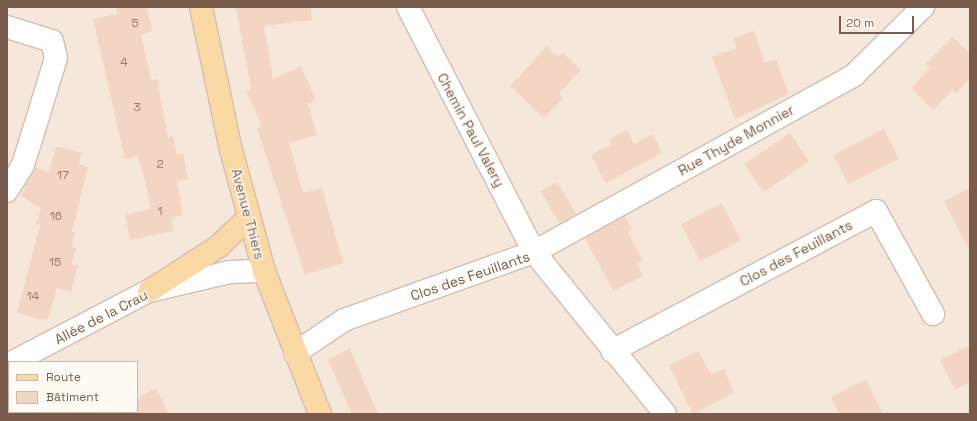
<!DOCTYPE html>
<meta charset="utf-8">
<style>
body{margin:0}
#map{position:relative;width:977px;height:421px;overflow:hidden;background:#fdf6ec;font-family:"Space Grotesk",sans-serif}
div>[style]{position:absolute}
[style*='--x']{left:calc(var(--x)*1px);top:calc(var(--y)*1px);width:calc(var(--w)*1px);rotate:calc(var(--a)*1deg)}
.residential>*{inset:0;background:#f5e8da}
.building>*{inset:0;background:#f3d5c3;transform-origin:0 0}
.roads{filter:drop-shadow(1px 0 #d1beb0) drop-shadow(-1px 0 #d1beb0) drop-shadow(0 1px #d1beb0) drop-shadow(0 -1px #d1beb0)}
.minor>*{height:22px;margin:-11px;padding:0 11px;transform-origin:11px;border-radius:11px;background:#fff}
.major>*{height:22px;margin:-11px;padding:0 11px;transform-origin:11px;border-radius:11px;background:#fbd9a5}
span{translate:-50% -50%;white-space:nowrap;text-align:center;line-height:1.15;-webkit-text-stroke:3px #fffaf3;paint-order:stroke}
.number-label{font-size:12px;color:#987a6a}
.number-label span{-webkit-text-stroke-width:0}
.street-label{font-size:14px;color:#7a5c4d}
.frame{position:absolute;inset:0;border:8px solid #7a5c4d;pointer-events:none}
.legend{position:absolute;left:8px;top:361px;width:130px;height:52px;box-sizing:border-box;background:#fffaf3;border:1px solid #cabbb1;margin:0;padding:5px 7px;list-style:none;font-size:12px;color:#7a5c4d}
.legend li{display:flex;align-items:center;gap:8px;height:20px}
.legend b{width:20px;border:1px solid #cabbb1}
.scale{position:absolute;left:839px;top:16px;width:75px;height:18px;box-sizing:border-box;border:2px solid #7a5c4d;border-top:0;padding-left:5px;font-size:12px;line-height:14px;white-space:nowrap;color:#7a5c4d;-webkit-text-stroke:3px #fffaf3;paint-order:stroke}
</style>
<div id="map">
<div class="residential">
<div style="clip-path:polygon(evenodd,7px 7px,970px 7px,970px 414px,7px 414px,7px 7px,9px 362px,137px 362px,137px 412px,9px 412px,9px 362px)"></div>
</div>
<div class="building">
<div style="clip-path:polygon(116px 7px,147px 7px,152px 31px,141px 34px,151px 80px,157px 79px,168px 138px,173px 136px,177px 155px,183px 153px,188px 179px,177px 181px,183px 215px,171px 218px,174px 231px,130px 240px,125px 215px,150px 209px,147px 188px,138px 156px,125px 159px,93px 19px,117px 14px)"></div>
<div style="clip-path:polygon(236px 7px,311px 7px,312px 20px,264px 26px,273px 79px,301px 66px,316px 100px,308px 104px,317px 135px,289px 143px,303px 193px,322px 188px,343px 263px,305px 275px,257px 128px,262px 126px,246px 91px,251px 89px)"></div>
<div style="clip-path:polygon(754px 31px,765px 63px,776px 59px,789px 94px,735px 119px,712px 57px,737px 48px,733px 38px)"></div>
<div style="clip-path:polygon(953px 37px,970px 53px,970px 79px,956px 93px,952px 90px,933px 110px,911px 88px,930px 68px,926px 64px)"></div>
<div style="clip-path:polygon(547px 46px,558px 57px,562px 52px,581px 70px,559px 93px,564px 98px,544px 118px,510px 86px)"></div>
<div style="left:884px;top:129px;width:33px;height:57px;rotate:63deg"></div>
<div style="clip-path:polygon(627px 130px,634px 144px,653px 134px,662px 153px,606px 183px,591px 155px,612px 144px,609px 139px)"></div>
<div style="left:790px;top:133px;width:34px;height:55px;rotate:56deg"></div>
<div style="clip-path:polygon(56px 146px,82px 153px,79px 164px,88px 167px,72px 232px,75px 232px,72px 247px,76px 248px,72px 264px,78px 265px,71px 292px,57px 288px,48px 319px,39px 319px,17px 313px,40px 225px,36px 224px,41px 208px,20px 196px,35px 168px,49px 172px)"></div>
<div style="left:557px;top:182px;width:37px;height:19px;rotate:59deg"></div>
<div style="clip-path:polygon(970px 187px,970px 252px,944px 202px)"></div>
<div style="left:722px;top:203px;width:42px;height:46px;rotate:63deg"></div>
<div style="clip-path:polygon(625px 216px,632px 229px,628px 232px,643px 261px,637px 264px,643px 276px,613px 291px,585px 238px)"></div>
<div style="clip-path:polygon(970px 345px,970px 382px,955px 390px,940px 360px)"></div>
<div style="clip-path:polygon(350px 348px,364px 382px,378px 414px,352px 414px,328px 360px)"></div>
<div style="clip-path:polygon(698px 351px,711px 374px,724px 369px,734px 393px,693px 414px,669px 365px)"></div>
<div style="clip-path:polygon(866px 379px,883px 414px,839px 414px,831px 397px)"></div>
<div style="clip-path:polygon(156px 388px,169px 414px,137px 414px,137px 398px)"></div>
</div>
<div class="roads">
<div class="minor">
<div style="--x:408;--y:7;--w:276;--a:62.8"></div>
<div style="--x:534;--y:252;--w:366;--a:-28.9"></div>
<div style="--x:854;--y:75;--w:97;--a:-44.6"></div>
<div style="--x:7;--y:27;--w:47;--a:17.3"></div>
<div style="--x:52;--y:41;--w:17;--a:77"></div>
<div style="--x:56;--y:58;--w:112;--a:107.1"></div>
<div style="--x:23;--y:165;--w:31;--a:122"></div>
<div style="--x:612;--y:351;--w:299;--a:-27.9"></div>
<div style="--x:876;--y:211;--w:118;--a:61"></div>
<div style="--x:295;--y:353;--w:59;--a:-34"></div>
<div style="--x:344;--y:320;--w:202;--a:-19.7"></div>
<div style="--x:534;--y:252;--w:208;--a:51"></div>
<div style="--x:13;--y:362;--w:153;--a:-27.6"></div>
<div style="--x:149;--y:291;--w:83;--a:-13.2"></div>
<div style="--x:230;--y:272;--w:34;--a:-2"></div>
</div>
<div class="major">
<div style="--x:201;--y:7;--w:146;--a:78.2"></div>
<div style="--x:231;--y:150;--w:125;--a:74.7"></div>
<div style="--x:264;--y:271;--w:154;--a:68.6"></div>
<div style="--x:149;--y:291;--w:83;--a:-32.7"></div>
<div style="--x:219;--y:246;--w:42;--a:-44"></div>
</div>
</div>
<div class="number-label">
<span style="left:135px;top:24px">5</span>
<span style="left:124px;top:63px">4</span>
<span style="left:137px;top:108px">3</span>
<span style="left:160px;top:165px">2</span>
<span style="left:63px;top:176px">17</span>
<span style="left:160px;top:212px">1</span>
<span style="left:56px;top:217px">16</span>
<span style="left:55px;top:263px">15</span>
<span style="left:33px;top:297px">14</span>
</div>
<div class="street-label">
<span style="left:471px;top:130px;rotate:62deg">Chemin Paul Valery</span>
<span style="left:736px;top:140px;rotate:-29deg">Rue Thyde Monnier</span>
<span style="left:248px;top:214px;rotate:75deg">Avenue Thiers</span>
<span style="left:796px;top:253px;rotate:-28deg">Clos des Feuillants</span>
<span style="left:470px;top:276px;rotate:-19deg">Clos des Feuillants</span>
<span style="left:101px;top:317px;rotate:-27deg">Allée de la Crau</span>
</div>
<div class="frame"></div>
<ul class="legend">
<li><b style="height:5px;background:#fbd9a5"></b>Route</li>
<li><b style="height:11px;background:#f3d5c3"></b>Bâtiment</li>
</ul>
<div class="scale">20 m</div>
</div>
